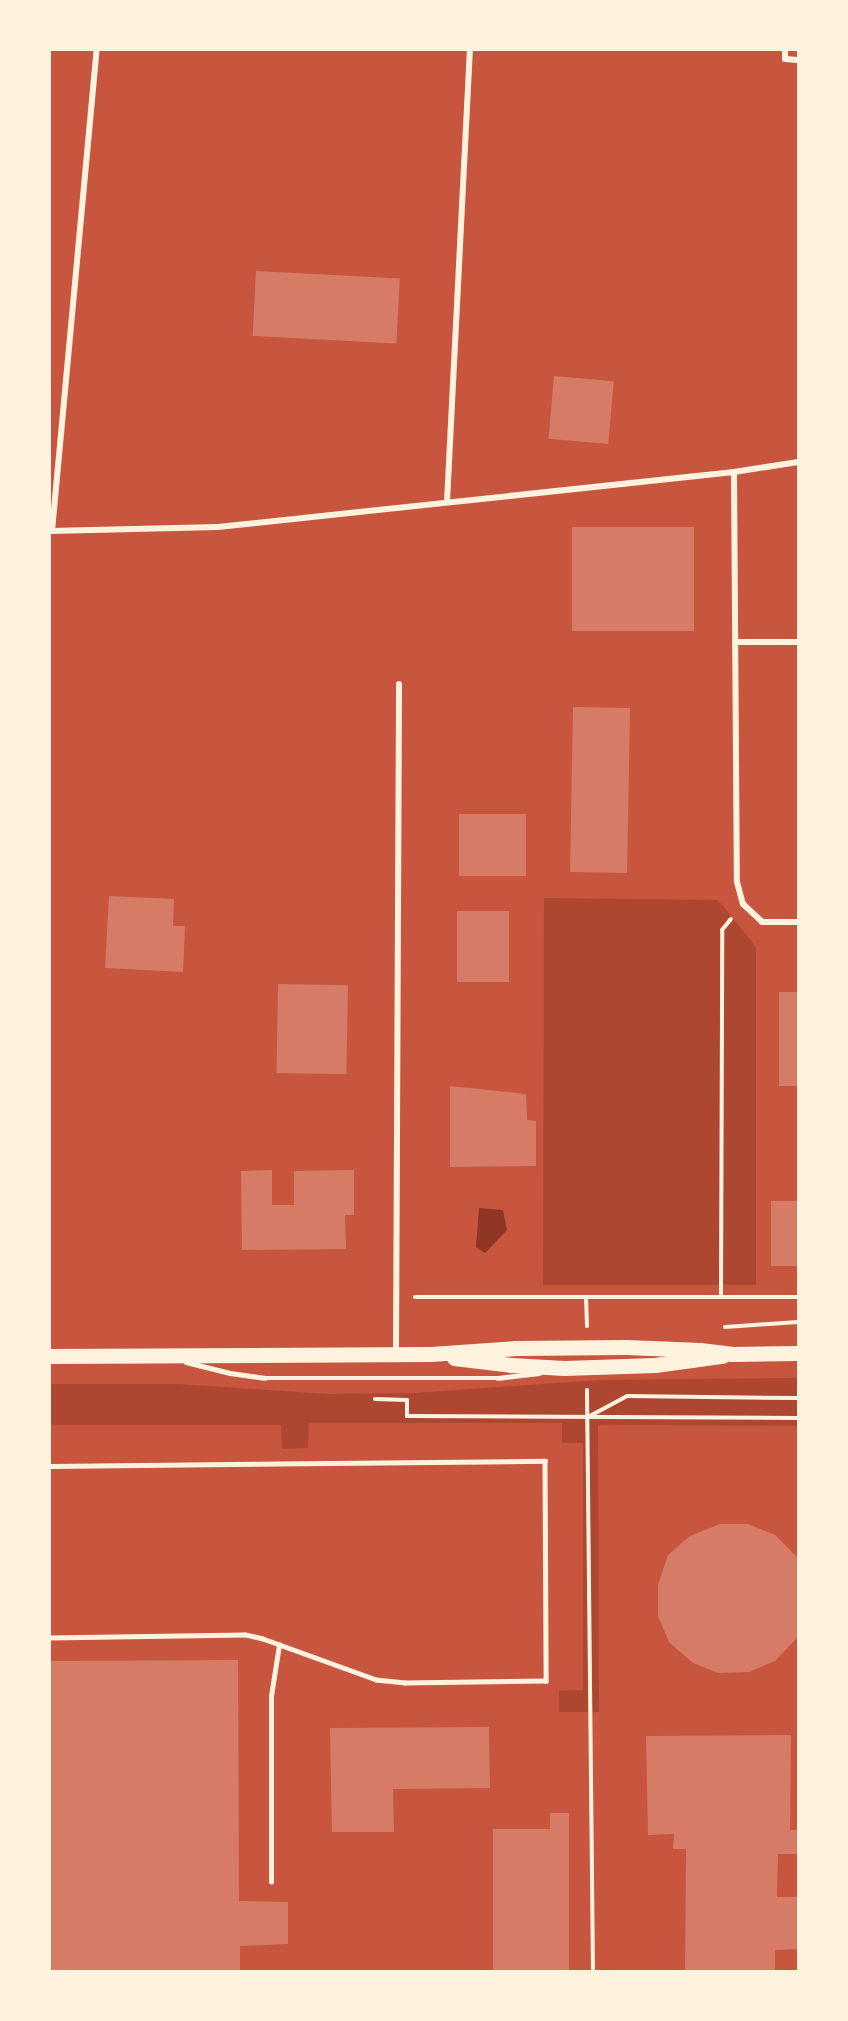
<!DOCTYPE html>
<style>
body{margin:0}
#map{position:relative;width:848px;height:2021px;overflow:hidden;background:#c8553d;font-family:Poppins,sans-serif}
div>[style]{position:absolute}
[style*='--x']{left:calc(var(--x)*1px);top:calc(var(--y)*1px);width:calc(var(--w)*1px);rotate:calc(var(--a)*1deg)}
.green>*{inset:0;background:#ae4732}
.water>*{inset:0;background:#8f3625}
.building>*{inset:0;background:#d67c66;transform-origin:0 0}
.path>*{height:4px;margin:-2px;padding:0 2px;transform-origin:2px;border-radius:2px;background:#fff3e0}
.service>*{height:4.5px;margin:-2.25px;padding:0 2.25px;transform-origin:2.25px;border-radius:2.25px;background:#fff3e0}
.minor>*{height:6px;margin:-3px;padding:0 3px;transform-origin:3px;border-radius:3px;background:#fff3e0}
.primary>*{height:15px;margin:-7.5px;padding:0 7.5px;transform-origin:7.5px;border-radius:7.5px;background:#fff3e0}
span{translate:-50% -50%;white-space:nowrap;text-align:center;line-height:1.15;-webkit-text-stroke:6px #fff3e0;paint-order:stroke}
.frame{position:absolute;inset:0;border:51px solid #fff3e0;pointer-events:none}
</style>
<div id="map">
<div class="green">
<div style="clip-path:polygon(544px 898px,718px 900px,756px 947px,756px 1285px,543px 1285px)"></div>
<div style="clip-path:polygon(798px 1378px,798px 1426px,598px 1425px,599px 1712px,559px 1712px,559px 1691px,583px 1690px,583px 1443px,562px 1443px,562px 1423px,309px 1423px,308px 1448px,282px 1449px,281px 1425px,50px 1425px,50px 1384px,178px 1384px,327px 1394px,415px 1393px,598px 1380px)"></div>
</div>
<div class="water">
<div style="clip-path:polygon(479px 1208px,503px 1210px,507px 1230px,485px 1253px,476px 1247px)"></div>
</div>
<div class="building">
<div style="left:256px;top:271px;width:144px;height:65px;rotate:3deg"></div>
<div style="left:554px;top:376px;width:60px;height:63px;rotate:5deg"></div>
<div style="left:572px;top:527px;width:122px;height:104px"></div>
<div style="left:573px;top:707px;width:57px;height:165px;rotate:1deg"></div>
<div style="left:459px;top:814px;width:67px;height:62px"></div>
<div style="clip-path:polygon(109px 896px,174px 899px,173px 926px,185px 926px,183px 972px,105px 968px)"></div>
<div style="left:457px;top:911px;width:52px;height:71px"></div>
<div style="left:278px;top:984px;width:70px;height:89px;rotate:1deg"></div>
<div style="left:779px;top:992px;width:19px;height:94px"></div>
<div style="clip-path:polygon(450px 1086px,526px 1094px,527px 1120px,536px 1121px,536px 1166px,450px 1167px)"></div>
<div style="clip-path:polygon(272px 1170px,272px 1205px,294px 1205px,294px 1171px,354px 1170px,354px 1215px,345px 1215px,346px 1249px,242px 1250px,241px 1171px)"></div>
<div style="left:771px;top:1201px;width:27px;height:65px"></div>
<div style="clip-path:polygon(720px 1524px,748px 1524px,775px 1535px,796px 1556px,798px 1561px,797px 1638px,775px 1661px,749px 1672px,718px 1673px,693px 1663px,669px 1642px,658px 1616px,658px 1585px,668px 1555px,690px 1536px)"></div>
<div style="clip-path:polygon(238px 1660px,239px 1901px,288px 1902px,288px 1944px,240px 1946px,240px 1972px,50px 1972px,50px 1661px)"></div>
<div style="clip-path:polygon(489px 1727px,490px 1788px,393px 1789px,394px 1832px,332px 1832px,330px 1728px)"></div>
<div style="clip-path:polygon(791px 1735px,790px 1830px,798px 1830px,798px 1854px,778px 1854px,777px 1897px,798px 1897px,798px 1949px,775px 1950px,775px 1972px,685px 1972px,686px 1849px,673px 1849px,674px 1834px,648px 1835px,646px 1736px)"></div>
<div style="clip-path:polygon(550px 1813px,569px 1813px,569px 1972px,493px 1972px,493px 1829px,550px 1829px)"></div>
</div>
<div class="path">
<div style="--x:721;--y:1296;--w:366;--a:-89.8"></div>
<div style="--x:722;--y:930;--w:14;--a:-51"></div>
<div style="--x:415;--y:1297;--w:383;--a:0"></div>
<div style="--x:586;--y:1297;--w:29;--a:88"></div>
<div style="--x:725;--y:1327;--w:73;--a:-3.9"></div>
<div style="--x:587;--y:1390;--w:582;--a:89.41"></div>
<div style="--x:375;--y:1399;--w:32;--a:2"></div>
<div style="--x:407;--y:1400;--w:16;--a:90"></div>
<div style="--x:407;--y:1416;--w:391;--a:0.3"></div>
<div style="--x:588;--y:1417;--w:44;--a:-28.3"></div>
<div style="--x:627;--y:1396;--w:171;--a:0.7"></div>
</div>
<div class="service">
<div style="--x:186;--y:1362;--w:45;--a:14"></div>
<div style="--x:230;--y:1373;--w:35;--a:8"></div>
<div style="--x:265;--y:1378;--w:233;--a:0"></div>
<div style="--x:498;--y:1378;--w:41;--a:-7"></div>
<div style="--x:50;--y:1466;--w:495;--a:-0.6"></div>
<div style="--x:545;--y:1461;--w:220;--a:89.7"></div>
<div style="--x:546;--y:1681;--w:141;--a:179.2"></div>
<div style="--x:405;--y:1683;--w:29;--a:-174"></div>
<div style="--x:376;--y:1680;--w:120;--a:-160.1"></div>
<div style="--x:263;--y:1639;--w:18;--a:-167"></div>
<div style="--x:245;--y:1635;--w:195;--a:179.1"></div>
<div style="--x:271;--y:1882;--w:186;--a:-90"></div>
<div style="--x:271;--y:1696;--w:52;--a:-81.1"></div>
</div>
<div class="minor">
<div style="--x:785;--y:50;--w:9;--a:90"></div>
<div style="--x:785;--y:59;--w:13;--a:4"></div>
<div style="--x:734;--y:472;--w:410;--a:89.6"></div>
<div style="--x:737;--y:882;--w:23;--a:75"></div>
<div style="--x:743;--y:904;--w:26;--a:43"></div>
<div style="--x:762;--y:922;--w:36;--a:0"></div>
<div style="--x:447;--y:502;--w:453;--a:-87.1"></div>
<div style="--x:50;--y:531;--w:168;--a:-1.4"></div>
<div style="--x:218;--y:527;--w:519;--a:-6.08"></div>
<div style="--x:734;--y:472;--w:65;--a:-8.9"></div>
<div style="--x:52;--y:531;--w:483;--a:-84.7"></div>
<div style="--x:735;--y:642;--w:63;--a:0"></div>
<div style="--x:396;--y:1354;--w:670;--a:-89.74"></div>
</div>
<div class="primary">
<div style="--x:50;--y:1356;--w:381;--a:-0.3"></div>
<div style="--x:431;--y:1354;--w:85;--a:-4"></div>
<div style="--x:516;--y:1348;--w:110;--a:-0.5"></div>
<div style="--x:626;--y:1347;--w:74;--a:2.3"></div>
<div style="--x:700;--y:1350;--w:31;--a:7"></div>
<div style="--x:731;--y:1354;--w:67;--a:-0.9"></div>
<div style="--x:454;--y:1358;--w:57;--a:7"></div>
<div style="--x:511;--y:1365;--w:53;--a:3.2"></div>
<div style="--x:564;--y:1368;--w:91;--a:-1.9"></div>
<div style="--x:655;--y:1365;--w:68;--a:-7.7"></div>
</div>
<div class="frame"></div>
</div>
